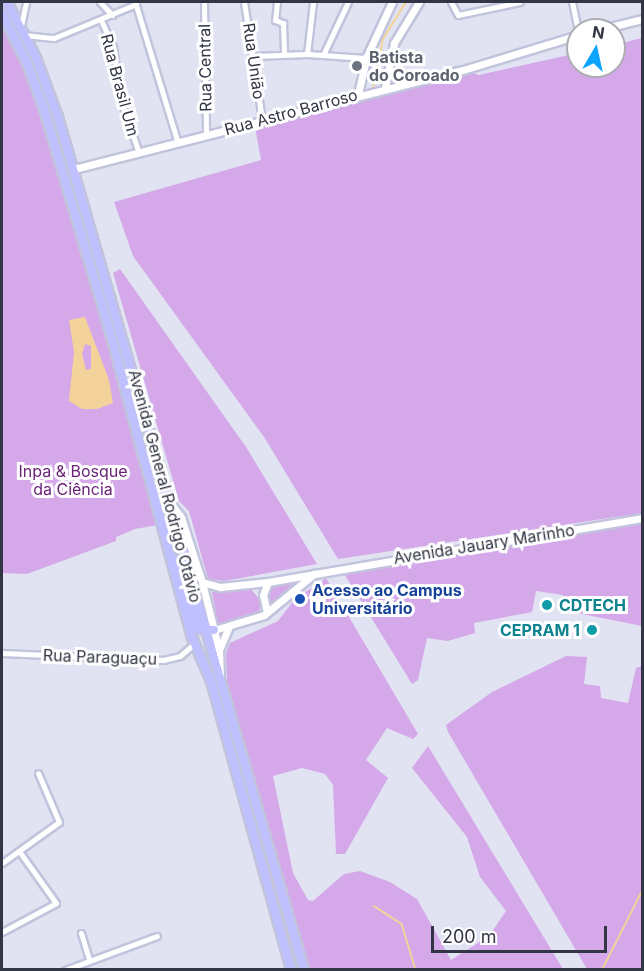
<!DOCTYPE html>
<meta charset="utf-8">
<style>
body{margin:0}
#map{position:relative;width:644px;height:971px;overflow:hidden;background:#e2e3f2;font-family:Inter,sans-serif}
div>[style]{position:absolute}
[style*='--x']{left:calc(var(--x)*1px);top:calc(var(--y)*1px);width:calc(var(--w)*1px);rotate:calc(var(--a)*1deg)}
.green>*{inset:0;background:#d4a8e9}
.water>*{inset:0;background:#f4d39a}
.stream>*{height:1.5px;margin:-0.75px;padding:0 0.75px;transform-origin:0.75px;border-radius:0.75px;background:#f4d39a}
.roads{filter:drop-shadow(2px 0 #c1c4dc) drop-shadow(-2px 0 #c1c4dc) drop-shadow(0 2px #c1c4dc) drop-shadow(0 -2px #c1c4dc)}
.minor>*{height:5px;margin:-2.5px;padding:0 2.5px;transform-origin:2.5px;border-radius:2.5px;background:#fff}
.tertiary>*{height:7px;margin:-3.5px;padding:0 3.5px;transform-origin:3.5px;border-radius:3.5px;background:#fff}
.secondary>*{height:8px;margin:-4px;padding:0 4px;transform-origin:4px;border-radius:4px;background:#bfc0ff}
.dots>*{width:16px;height:16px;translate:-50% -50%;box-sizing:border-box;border:3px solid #fff;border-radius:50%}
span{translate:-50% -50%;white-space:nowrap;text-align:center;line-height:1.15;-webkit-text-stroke:6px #fff;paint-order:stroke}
.worship-label{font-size:16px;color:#5b616d;font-weight:700}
.left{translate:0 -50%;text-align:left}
.street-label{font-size:16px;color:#323544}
.park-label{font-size:16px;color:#6b2378}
.transit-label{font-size:16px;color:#164399;font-weight:700}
.culture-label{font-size:16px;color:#0d838f;font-weight:700}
.right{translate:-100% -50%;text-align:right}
.frame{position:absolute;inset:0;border:3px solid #323544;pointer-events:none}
.north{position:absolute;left:566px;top:18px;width:60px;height:60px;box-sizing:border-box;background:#fff;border:2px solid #adaeb4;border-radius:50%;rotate:9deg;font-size:16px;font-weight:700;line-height:24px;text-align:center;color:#323544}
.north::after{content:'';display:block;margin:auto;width:21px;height:27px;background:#0ca4ff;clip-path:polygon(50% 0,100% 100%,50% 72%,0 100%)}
.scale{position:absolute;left:431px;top:926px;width:176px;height:27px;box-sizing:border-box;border:3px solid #323544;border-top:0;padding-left:8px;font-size:18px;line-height:21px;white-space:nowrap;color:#323544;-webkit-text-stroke:4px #fff;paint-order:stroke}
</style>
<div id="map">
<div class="green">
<div style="clip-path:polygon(2px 22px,23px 64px,61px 181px,158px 525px,135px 529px,116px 537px,116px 541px,27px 574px,2px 573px)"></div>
<div style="clip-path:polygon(642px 38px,642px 513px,338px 559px,264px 437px,133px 256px,114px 202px,261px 160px,255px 127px,469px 72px,479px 75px,578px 53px,578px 66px,614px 66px,614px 45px)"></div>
<div style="clip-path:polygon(120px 269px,246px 447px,317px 564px,224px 581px,208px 579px,189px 511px,179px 501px,113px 273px)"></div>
<div style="clip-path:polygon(642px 523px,642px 626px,562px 610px,563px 595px,536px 591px,532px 612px,474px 623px,475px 633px,448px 641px,427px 638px,418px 680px,412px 684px,345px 575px,349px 571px)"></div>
<div style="clip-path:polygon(326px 578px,418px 734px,413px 739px,387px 728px,366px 760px,388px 778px,345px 854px,336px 854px,333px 785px,325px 774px,302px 768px,273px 776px,293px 873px,308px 900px,313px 901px,344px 874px,360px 871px,390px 882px,417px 899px,451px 960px,489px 936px,506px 911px,480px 877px,467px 837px,412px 768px,428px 746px,563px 969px,308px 969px,227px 681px,226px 653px,230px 643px,278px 621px,294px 600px)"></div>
<div style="clip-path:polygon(303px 580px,271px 605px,268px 601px,271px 582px)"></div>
<div style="clip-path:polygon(250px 588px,261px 601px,259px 615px,218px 624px,212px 592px)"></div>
<div style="clip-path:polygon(566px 656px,587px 657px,584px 684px,600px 686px,601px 698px,628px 703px,636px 668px,642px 666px,642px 969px,587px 969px,448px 732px,446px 725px,492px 692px)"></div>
</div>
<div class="water">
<div style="clip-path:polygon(evenodd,85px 317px,109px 380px,113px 403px,97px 409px,82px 409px,69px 401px,74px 352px,69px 320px,85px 317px,85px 344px,91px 346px,91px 369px,86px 370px,82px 354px,85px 344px)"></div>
</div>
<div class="stream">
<div style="--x:373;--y:89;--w:51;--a:-78.7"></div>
<div style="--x:383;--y:39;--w:44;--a:-58.1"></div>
<div style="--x:374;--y:906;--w:33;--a:33"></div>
<div style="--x:402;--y:924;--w:48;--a:73.1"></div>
<div style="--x:602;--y:970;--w:89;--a:-63.1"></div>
</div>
<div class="roads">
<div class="minor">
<div style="--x:100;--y:2;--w:18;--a:47"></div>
<div style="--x:135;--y:2;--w:144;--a:73.1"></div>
<div style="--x:204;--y:2;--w:132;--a:89.1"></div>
<div style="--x:244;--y:2;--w:119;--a:81.3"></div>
<div style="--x:277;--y:2;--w:18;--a:96"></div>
<div style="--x:275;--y:20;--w:9;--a:21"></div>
<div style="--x:283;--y:23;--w:31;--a:88"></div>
<div style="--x:451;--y:2;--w:15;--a:62"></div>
<div style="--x:458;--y:15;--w:63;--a:-11.8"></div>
<div style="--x:572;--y:2;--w:29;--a:78"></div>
<div style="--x:101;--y:20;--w:30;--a:66"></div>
<div style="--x:113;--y:47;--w:55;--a:81.6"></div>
<div style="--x:121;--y:101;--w:52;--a:70.9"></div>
<div style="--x:21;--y:26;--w:25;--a:-78"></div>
<div style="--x:24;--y:35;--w:30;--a:6"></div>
<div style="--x:54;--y:38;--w:89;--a:-22.5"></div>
<div style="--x:307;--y:54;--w:52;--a:-83.4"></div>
<div style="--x:323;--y:55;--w:59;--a:-64.7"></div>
<div style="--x:255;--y:56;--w:52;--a:-2.2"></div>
<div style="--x:307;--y:54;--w:59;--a:3.9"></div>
<div style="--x:2;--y:653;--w:161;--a:2.5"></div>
<div style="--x:163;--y:660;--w:17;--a:-13"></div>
<div style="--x:180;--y:656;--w:18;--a:-41"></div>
<div style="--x:2;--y:863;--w:70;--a:-35.7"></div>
<div style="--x:59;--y:822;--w:53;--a:-113.2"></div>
<div style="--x:2;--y:932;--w:61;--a:-28.2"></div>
<div style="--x:56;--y:903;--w:64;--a:-125.4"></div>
<div style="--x:81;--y:933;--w:28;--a:73"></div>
<div style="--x:65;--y:970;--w:98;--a:-20.3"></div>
</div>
<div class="tertiary">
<div style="--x:598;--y:30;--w:45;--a:-14"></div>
<div style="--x:385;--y:87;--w:45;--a:-78.4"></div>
<div style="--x:394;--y:43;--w:48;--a:-58.6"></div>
<div style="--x:358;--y:94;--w:37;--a:-77"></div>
<div style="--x:366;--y:58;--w:62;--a:-65.1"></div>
<div style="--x:74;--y:169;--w:401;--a:-14.3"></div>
<div style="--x:463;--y:70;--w:120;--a:-16.9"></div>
<div style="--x:170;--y:503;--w:18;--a:52"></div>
<div style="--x:181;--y:517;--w:68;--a:72.1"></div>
<div style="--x:202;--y:582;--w:70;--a:76"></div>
<div style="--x:219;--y:650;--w:24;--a:88"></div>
<div style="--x:202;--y:582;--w:19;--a:16"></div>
<div style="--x:220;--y:587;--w:48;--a:-5.9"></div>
<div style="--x:268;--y:582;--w:379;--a:-9.7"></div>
<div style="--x:267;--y:612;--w:17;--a:-103"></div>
<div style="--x:263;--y:595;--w:14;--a:-69"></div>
<div style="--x:214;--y:630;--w:52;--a:-16.7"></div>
<div style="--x:264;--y:615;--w:65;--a:-39.4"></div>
<div style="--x:219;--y:650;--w:26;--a:-67"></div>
</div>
<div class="secondary">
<div style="--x:7;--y:2;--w:63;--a:62.6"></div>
<div style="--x:36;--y:58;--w:63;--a:69.6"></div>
<div style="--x:58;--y:117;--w:888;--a:73.91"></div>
<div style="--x:2;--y:13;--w:56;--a:63.4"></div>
<div style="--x:27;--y:63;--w:49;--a:69.7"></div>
<div style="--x:44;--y:109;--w:228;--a:73.5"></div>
<div style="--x:109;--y:328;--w:318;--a:75"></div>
<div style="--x:191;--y:635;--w:50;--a:66.5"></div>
<div style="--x:211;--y:681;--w:300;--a:74.5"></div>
<div style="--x:170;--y:554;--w:17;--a:54"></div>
<div style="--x:180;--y:568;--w:63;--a:74.4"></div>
<div style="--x:197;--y:629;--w:17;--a:3"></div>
</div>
</div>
<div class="dots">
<div style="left:357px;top:66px;background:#6b7280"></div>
<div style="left:300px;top:599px;background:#1a4fb4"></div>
<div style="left:547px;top:605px;background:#0f9aa8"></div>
<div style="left:592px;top:630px;background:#0f9aa8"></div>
</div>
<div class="worship-label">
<span class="left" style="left:369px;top:66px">Batista<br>do Coroado</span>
</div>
<div class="street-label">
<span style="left:254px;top:61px;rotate:82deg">Rua União</span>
<span style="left:205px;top:68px;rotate:-91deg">Rua Central</span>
<span style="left:120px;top:85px;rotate:75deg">Rua Brasil Um</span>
<span style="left:291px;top:112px;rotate:-15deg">Rua Astro Barroso</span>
<span style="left:165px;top:486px;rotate:75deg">Avenida General Rodrigo Otávio</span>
<span style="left:484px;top:544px;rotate:-9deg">Avenida Jauary Marinho</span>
<span style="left:100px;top:657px;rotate:2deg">Rua Paraguaçu</span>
</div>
<div class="park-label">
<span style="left:73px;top:480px">Inpa &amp; Bosque<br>da Ciência</span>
</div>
<div class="transit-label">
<span class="left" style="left:312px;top:599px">Acesso ao Campus<br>Universitário</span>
</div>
<div class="culture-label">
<span class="left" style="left:559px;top:605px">CDTECH</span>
<span class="right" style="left:580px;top:630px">CEPRAM 1</span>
</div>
<div class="frame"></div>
<div class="north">N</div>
<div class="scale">200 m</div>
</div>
